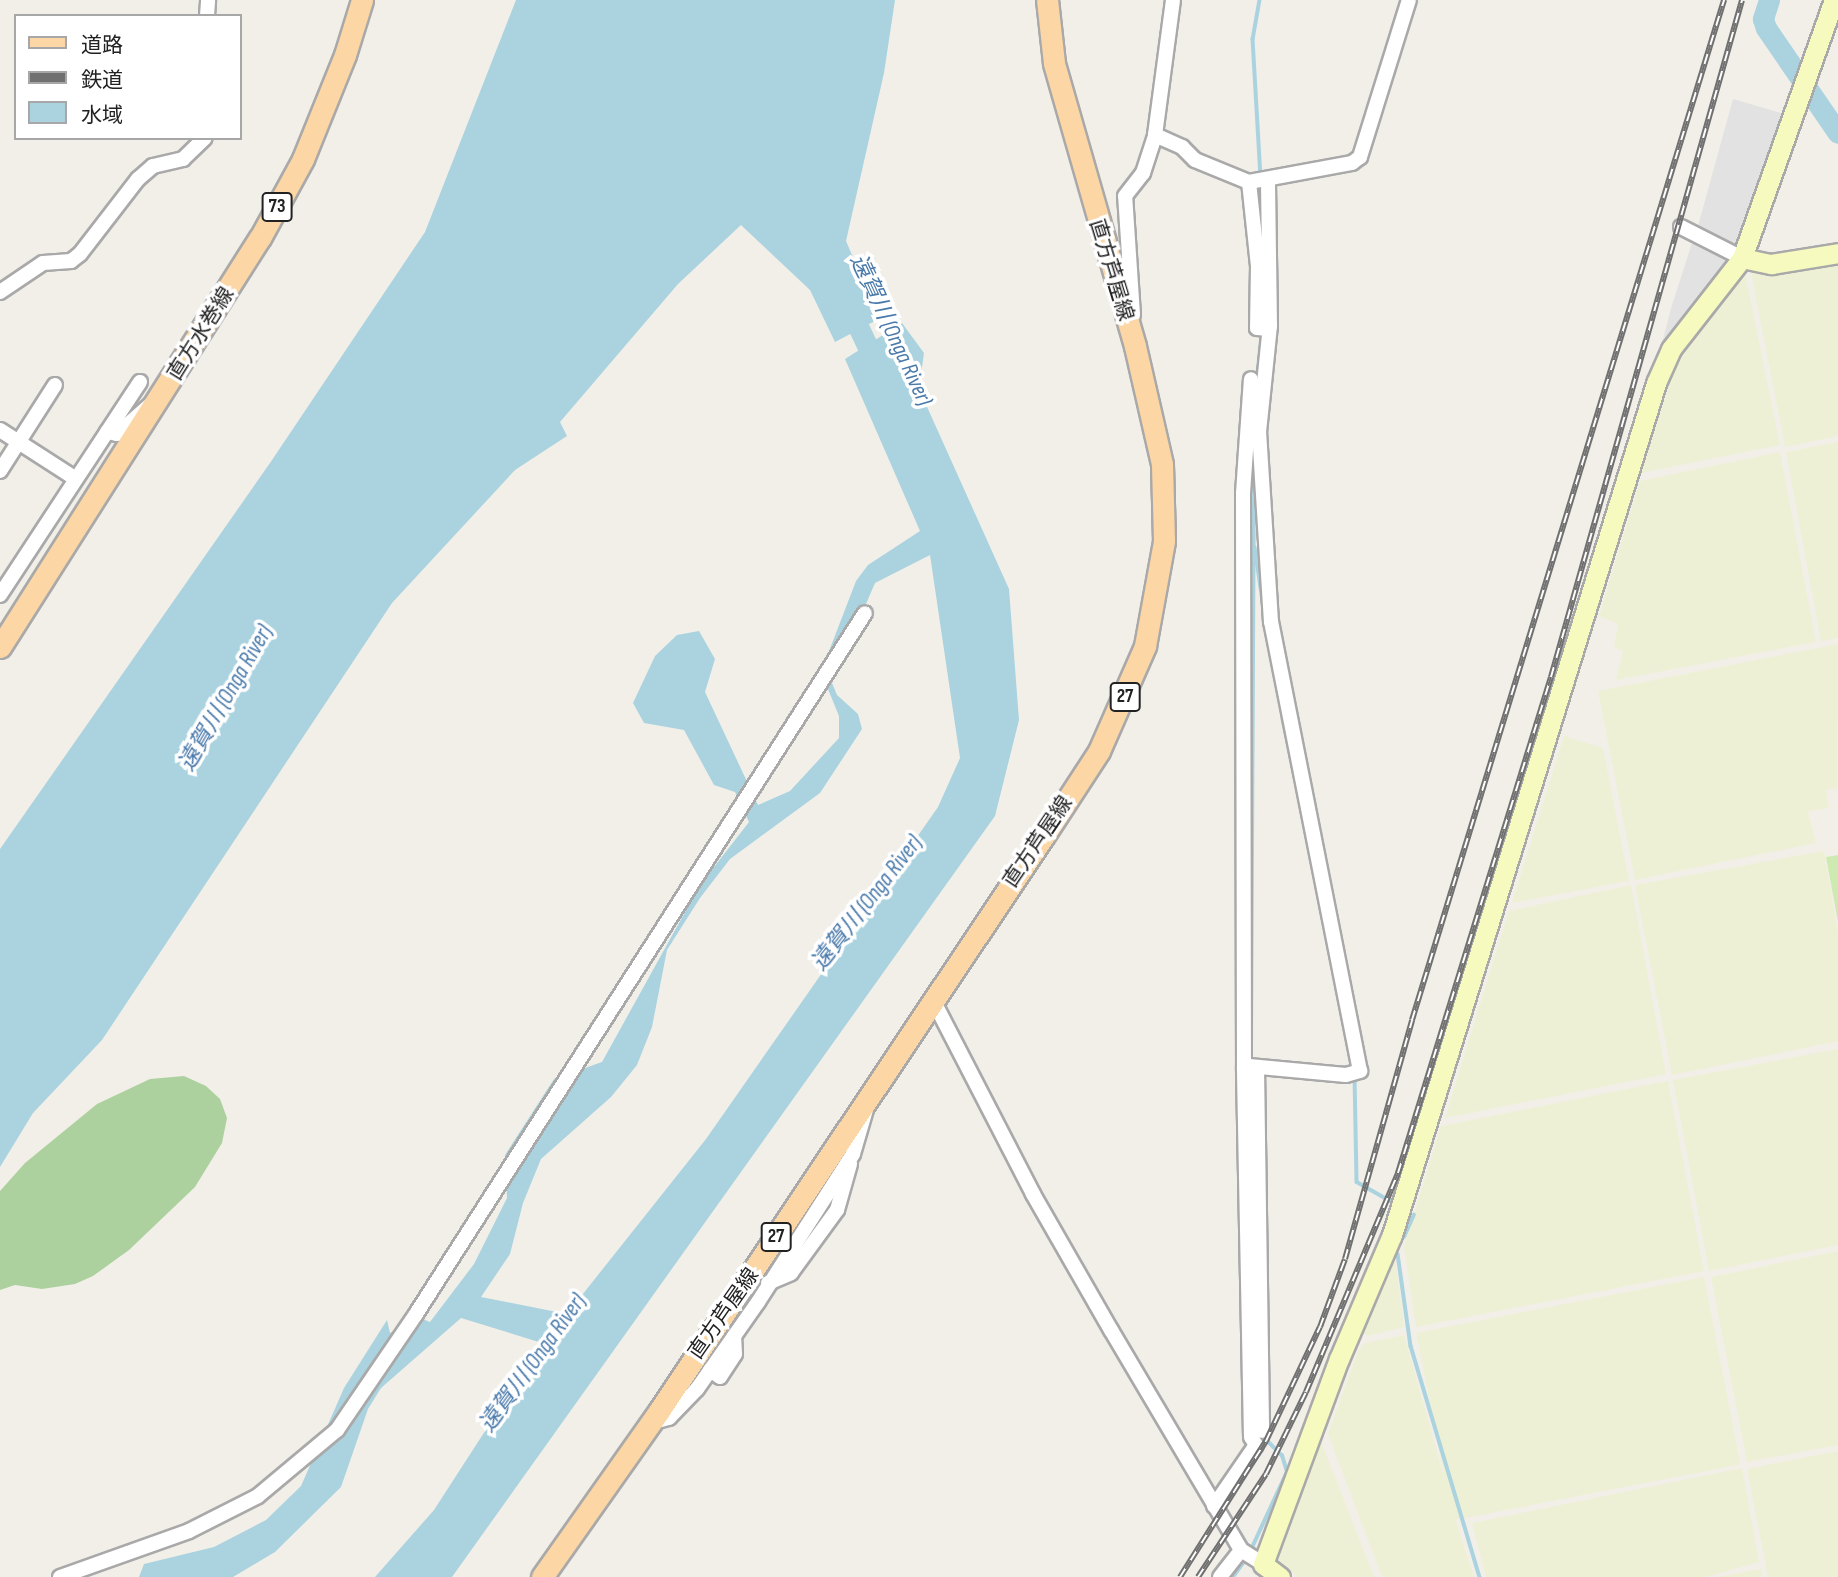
<!DOCTYPE html>
<meta charset="utf-8">
<style>
body{margin:0}
#map{position:relative;width:1838px;height:1577px;overflow:hidden;background:#f2efe9;font-family:"Sofia Sans Condensed","Noto Sans JP",sans-serif}
div>[style]{position:absolute}
[style*='--x']{left:calc(var(--x)*1px);top:calc(var(--y)*1px);width:calc(var(--w)*1px);rotate:calc(var(--a)*1deg)}
.farmland>*{inset:0;background:#eef0d5;transform-origin:0 0}
.grass>*{inset:0;background:#cdebb0}
.forest>*{inset:0;background:#add19e}
.parking>*{inset:0;background:#e2e2e2}
.water>*{inset:0;background:#aad3df}
.stream>*{height:3.5px;margin:-1.75px;padding:0 1.75px;transform-origin:1.75px;border-radius:1.75px;background:#aad3df}
.river>*{height:21px;margin:-10.5px;padding:0 10.5px;transform-origin:10.5px;border-radius:10.5px;background:#aad3df}
.roads{filter:drop-shadow(2px 0 #a9a9a9) drop-shadow(-2px 0 #a9a9a9) drop-shadow(0 2px #a9a9a9) drop-shadow(0 -2px #a9a9a9)}
.street>*{height:14px;margin:-7px;padding:0 7px;transform-origin:7px;border-radius:7px;background:#fff}
.secondary>*{height:19px;margin:-9.5px;padding:0 9.5px;transform-origin:9.5px;border-radius:9.5px;background:#f7fabf}
.primary>*{height:21px;margin:-10.5px;padding:0 10.5px;transform-origin:10.5px;border-radius:10.5px;background:#fcd6a4}
.rail>*{height:6px;margin-top:-3px;transform-origin:0;background:repeating-linear-gradient(90deg,#fff 0 10px,#707070 0 20px);box-sizing:border-box;border-block:2px solid #707070}
span{translate:-50% -50%;white-space:nowrap;text-align:center;line-height:1.15;-webkit-text-stroke:7px #fff;paint-order:stroke}
.shield-label span{padding:2px 5px;background:#fff;border:2px solid;border-radius:5px;-webkit-text-stroke-width:0}
.shield-label{font-size:19px;color:#222;font-weight:700}
.street-label{font-size:21px;color:#222}
.water-label{font-size:23px;color:#4a7aab;font-style:italic}
.legend{position:absolute;left:14px;top:14px;width:228px;height:126px;box-sizing:border-box;background:#fff;border:2px solid #a7a7a7;margin:0;padding:9px 12px;list-style:none;font-size:21px;color:#222}
.legend li{display:flex;align-items:center;gap:14px;height:35px}
.legend b{width:35px;border:2px solid #a7a7a7}
</style>
<div id="map">
<div class="farmland">
<div style="clip-path:polygon(1838px 258px,1838px 436px,1785px 447px,1751px 273px)"></div>
<div style="clip-path:polygon(1745px 273px,1780px 445px,1641px 473px,1679px 356px)"></div>
<div style="clip-path:polygon(1838px 442px,1838px 638px,1821px 641px,1786px 452px)"></div>
<div style="clip-path:polygon(1780px 452px,1816px 642px,1616px 680px,1623px 651px,1614px 647px,1618px 624px,1599px 616px,1640px 481px)"></div>
<div style="clip-path:polygon(1838px 644px,1837px 788px,1826px 790px,1829px 808px,1808px 811px,1816px 843px,1635px 880px,1598px 691px)"></div>
<div style="clip-path:polygon(1564px 736px,1603px 748px,1629px 881px,1512px 903px)"></div>
<div style="clip-path:polygon(1824px 851px,1838px 933px,1838px 1041px,1672px 1075px,1635px 885px)"></div>
<div style="clip-path:polygon(1631px 885px,1666px 1074px,1445px 1118px,1509px 911px)"></div>
<div style="clip-path:polygon(1838px 1049px,1838px 1245px,1709px 1271px,1673px 1080px)"></div>
<div style="clip-path:polygon(1668px 1081px,1704px 1271px,1416px 1327px,1404px 1247px,1441px 1126px)"></div>
<div style="clip-path:polygon(1838px 1251px,1838px 1445px,1747px 1462px,1711px 1277px)"></div>
<div style="clip-path:polygon(1395px 1258px,1404px 1327px,1367px 1336px,1362px 1331px)"></div>
<div style="left:1704px;top:1277px;width:191px;height:293px;rotate:79deg"></div>
<div style="clip-path:polygon(1404px 1335px,1460px 1534px,1474px 1577px,1382px 1577px,1328px 1434px,1358px 1351px,1365px 1343px)"></div>
<div style="clip-path:polygon(1320px 1439px,1374px 1577px,1298px 1577px,1277px 1559px)"></div>
<div style="clip-path:polygon(1838px 1451px,1838px 1577px,1768px 1577px,1747px 1469px)"></div>
<div style="clip-path:polygon(1742px 1468px,1759px 1562px,1706px 1577px,1486px 1577px,1472px 1523px)"></div>
<div style="clip-path:polygon(1761px 1569px,1762px 1577px,1717px 1577px)"></div>
</div>
<div class="grass">
<div style="clip-path:polygon(1838px 855px,1838px 922px,1826px 857px)"></div>
</div>
<div class="forest">
<div style="clip-path:polygon(184px 1076px,206px 1086px,220px 1099px,227px 1118px,222px 1143px,195px 1187px,129px 1250px,93px 1276px,75px 1284px,42px 1289px,15px 1285px,0 1290px,0 1191px,25px 1163px,97px 1104px,150px 1079px)"></div>
</div>
<div class="parking">
<div style="clip-path:polygon(1733px 99px,1784px 114px,1739px 248px,1698px 226px)"></div>
<div style="clip-path:polygon(1694px 237px,1734px 259px,1661px 347px,1672px 305px)"></div>
</div>
<div class="water">
<div style="clip-path:polygon(516px 0,895px 0,884px 73px,846px 241px,862px 278px,892px 312px,835px 342px,810px 290px,741px 225px,678px 284px,560px 422px,567px 436px,515px 470px,392px 603px,102px 1040px,33px 1113px,0 1167px,0 849px,270px 463px,425px 232px)"></div>
<div style="clip-path:polygon(evenodd,902px 323px,924px 353px,919px 389px,1009px 589px,1019px 720px,995px 816px,452px 1577px,375px 1577px,434px 1510px,542px 1343px,461px 1318px,381px 1388px,368px 1409px,341px 1487px,275px 1552px,233px 1577px,139px 1577px,144px 1564px,214px 1547px,266px 1520px,301px 1486px,344px 1388px,387px 1320px,390px 1333px,420px 1318px,430px 1322px,474px 1264px,507px 1198px,505px 1155px,554px 1079px,602px 1062px,700px 885px,749px 822px,735px 792px,714px 785px,684px 730px,644px 723px,633px 703px,655px 656px,677px 635px,699px 631px,715px 659px,705px 692px,758px 805px,790px 791px,839px 738px,839px 716px,821px 672px,856px 581px,868px 565px,920px 531px,845px 359px,902px 323px,930px 555px,960px 758px,938px 807px,706px 1139px,567px 1314px,481px 1297px,510px 1254px,523px 1203px,541px 1159px,611px 1097px,637px 1065px,652px 1027px,667px 950px,700px 898px,730px 859px,820px 793px,862px 729px,858px 714px,837px 695px,832px 683px,875px 583px,930px 555px)"></div>
</div>
<div class="stream">
<div style="--x:1260;--y:0;--w:40;--a:100"></div>
<div style="--x:1253;--y:39;--w:138;--a:86.7"></div>
<div style="--x:1261;--y:185;--w:16;--a:90"></div>
<div style="--x:1257;--y:379;--w:48;--a:-84.1"></div>
<div style="--x:1255;--y:547;--w:62;--a:81.6"></div>
<div style="--x:1283;--y:719;--w:62;--a:78"></div>
<div style="--x:1251;--y:1047;--w:590;--a:-89.71"></div>
<div style="--x:1355;--y:1076;--w:106;--a:88.9"></div>
<div style="--x:1357;--y:1182;--w:40;--a:29.7"></div>
<div style="--x:1404;--y:1237;--w:24;--a:-66"></div>
<div style="--x:1398;--y:1254;--w:93;--a:82"></div>
<div style="--x:1411;--y:1346;--w:241;--a:73.4"></div>
<div style="--x:1250;--y:1552;--w:88;--a:-65.2"></div>
<div style="--x:1287;--y:1472;--w:17;--a:-107"></div>
<div style="--x:1282;--y:1456;--w:33;--a:-135"></div>
<div style="--x:1233;--y:1577;--w:22;--a:-54"></div>
</div>
<div class="river">
<div style="--x:1769;--y:0;--w:20;--a:108"></div>
<div style="--x:1763;--y:19;--w:9;--a:72"></div>
<div style="--x:1766;--y:28;--w:127;--a:55.6"></div>
<div style="--x:848;--y:305;--w:73;--a:64.8"></div>
</div>
<div class="roads">
<div class="street">
<div style="--x:207;--y:16;--w:16;--a:-86"></div>
<div style="--x:1155;--y:135;--w:30;--a:24"></div>
<div style="--x:1182;--y:147;--w:18;--a:45"></div>
<div style="--x:1195;--y:160;--w:58;--a:22.2"></div>
<div style="--x:1249;--y:182;--w:105;--a:-10.5"></div>
<div style="--x:1352;--y:163;--w:10;--a:-37"></div>
<div style="--x:1360;--y:157;--w:164;--a:-72.7"></div>
<div style="--x:1249;--y:182;--w:84;--a:83.9"></div>
<div style="--x:1258;--y:266;--w:62;--a:90.9"></div>
<div style="--x:1257;--y:328;--w:12;--a:5"></div>
<div style="--x:1681;--y:227;--w:68;--a:26.9"></div>
<div style="--x:0;--y:292;--w:52;--a:-34"></div>
<div style="--x:43;--y:263;--w:28;--a:-4"></div>
<div style="--x:71;--y:261;--w:11;--a:-38"></div>
<div style="--x:80;--y:254;--w:95;--a:-52.3"></div>
<div style="--x:138;--y:179;--w:20;--a:-41"></div>
<div style="--x:153;--y:166;--w:31;--a:-13"></div>
<div style="--x:183;--y:159;--w:30;--a:-44"></div>
<div style="--x:1133;--y:315;--w:119;--a:-93.8"></div>
<div style="--x:1125;--y:196;--w:29;--a:-52"></div>
<div style="--x:1143;--y:173;--w:40;--a:-72"></div>
<div style="--x:1155;--y:135;--w:136;--a:-82.4"></div>
<div style="--x:0;--y:430;--w:90;--a:32.8"></div>
<div style="--x:107;--y:432;--w:60;--a:-56.6"></div>
<div style="--x:0;--y:471;--w:102;--a:-57.4"></div>
<div style="--x:0;--y:595;--w:195;--a:-56.7"></div>
<div style="--x:107;--y:432;--w:10;--a:11"></div>
<div style="--x:117;--y:434;--w:45;--a:-41.4"></div>
<div style="--x:933;--y:1000;--w:218;--a:62.7"></div>
<div style="--x:1033;--y:1194;--w:157;--a:60.2"></div>
<div style="--x:1111;--y:1330;--w:256;--a:59.4"></div>
<div style="--x:1241;--y:1550;--w:26;--a:32"></div>
<div style="--x:1249;--y:1066;--w:97;--a:5.3"></div>
<div style="--x:1346;--y:1075;--w:15;--a:-16"></div>
<div style="--x:1360;--y:1071;--w:458;--a:-101.2"></div>
<div style="--x:1271;--y:622;--w:190;--a:-93.6"></div>
<div style="--x:1259;--y:432;--w:107;--a:-84.1"></div>
<div style="--x:1270;--y:326;--w:146;--a:-90.8"></div>
<div style="--x:1257;--y:1067;--w:364;--a:89.2"></div>
<div style="--x:768;--y:1283;--w:25;--a:-23"></div>
<div style="--x:791;--y:1273;--w:78;--a:-53.9"></div>
<div style="--x:837;--y:1210;--w:48;--a:-74.2"></div>
<div style="--x:710;--y:1370;--w:12;--a:35"></div>
<div style="--x:720;--y:1377;--w:27;--a:-57"></div>
<div style="--x:735;--y:1354;--w:18;--a:-93"></div>
<div style="--x:650;--y:1423;--w:20;--a:-15"></div>
<div style="--x:669;--y:1418;--w:40;--a:-46"></div>
<div style="--x:697;--y:1389;--w:106;--a:-55"></div>
<div style="--x:758;--y:1302;--w:176;--a:-57.3"></div>
<div style="--x:853;--y:1154;--w:50;--a:-73.7"></div>
<div style="--x:1214;--y:1506;--w:74;--a:-55.5"></div>
<div style="--x:1256;--y:1445;--w:9;--a:-122"></div>
<div style="--x:1251;--y:1437;--w:371;--a:-91.1"></div>
<div style="--x:1244;--y:1066;--w:573;--a:-90.1"></div>
<div style="--x:1243;--y:493;--w:114;--a:-86"></div>
<div style="--x:60;--y:1577;--w:137;--a:-19.6"></div>
<div style="--x:189;--y:1531;--w:77;--a:-26.9"></div>
<div style="--x:258;--y:1496;--w:103;--a:-39.9"></div>
<div style="--x:337;--y:1430;--w:140;--a:-55.7"></div>
<div style="--x:416;--y:1314;--w:832;--a:-57.36"></div>
<div style="--x:1220;--y:1577;--w:34;--a:-52"></div>
</div>
<div class="secondary">
<div style="--x:1742;--y:258;--w:30;--a:12"></div>
<div style="--x:1771;--y:264;--w:68;--a:-9.3"></div>
<div style="--x:1280;--y:1577;--w:21;--a:-143"></div>
<div style="--x:1263;--y:1564;--w:219;--a:-69.7"></div>
<div style="--x:1339;--y:1359;--w:135;--a:-66.9"></div>
<div style="--x:1392;--y:1235;--w:892;--a:-72.78"></div>
<div style="--x:1656;--y:383;--w:37;--a:-66"></div>
<div style="--x:1671;--y:349;--w:115;--a:-52"></div>
<div style="--x:1742;--y:258;--w:274;--a:-70.4"></div>
</div>
<div class="primary">
<div style="--x:0;--y:647;--w:485;--a:-57.6"></div>
<div style="--x:260;--y:238;--w:90;--a:-61.4"></div>
<div style="--x:303;--y:159;--w:112;--a:-68"></div>
<div style="--x:345;--y:55;--w:58;--a:-72.8"></div>
<div style="--x:542;--y:1577;--w:203;--a:-54.8"></div>
<div style="--x:659;--y:1411;--w:691;--a:-56.22"></div>
<div style="--x:1043;--y:837;--w:103;--a:-56.9"></div>
<div style="--x:1099;--y:751;--w:115;--a:-66.3"></div>
<div style="--x:1145;--y:646;--w:107;--a:-79.7"></div>
<div style="--x:1164;--y:541;--w:77;--a:-91.5"></div>
<div style="--x:1162;--y:464;--w:121;--a:-102.9"></div>
<div style="--x:1135;--y:346;--w:294;--a:-106"></div>
<div style="--x:1054;--y:63;--w:63;--a:-96.3"></div>
</div>
</div>
<div class="rail">
<div style="--x:1180;--y:1577;--w:161;--a:-57.7"></div>
<div style="--x:1266;--y:1441;--w:126;--a:-64.7"></div>
<div style="--x:1320;--y:1327;--w:72;--a:-69.8"></div>
<div style="--x:1345;--y:1259;--w:248;--a:-74.3"></div>
<div style="--x:1412;--y:1020;--w:1067;--a:-72.99"></div>
<div style="--x:1198;--y:1577;--w:123;--a:-56.6"></div>
<div style="--x:1266;--y:1474;--w:91;--a:-64"></div>
<div style="--x:1306;--y:1392;--w:238;--a:-67.2"></div>
<div style="--x:1398;--y:1173;--w:519;--a:-72.86"></div>
<div style="--x:1551;--y:677;--w:703;--a:-74.24"></div>
</div>
<div class="shield-label">
<span style="left:277px;top:207px">73</span>
<span style="left:1125px;top:697px">27</span>
<span style="left:776px;top:1237px">27</span>
</div>
<div class="street-label">
<span style="left:1111px;top:270px;rotate:73deg">直方芦屋線</span>
<span style="left:201px;top:334px;rotate:-58deg">直方水巻線</span>
<span style="left:1038px;top:842px;rotate:-56deg">直方芦屋線</span>
<span style="left:724px;top:1314px;rotate:-55deg">直方芦屋線</span>
</div>
<div class="water-label">
<span style="left:891px;top:330px;rotate:65deg">遠賀川 (Onga River)</span>
<span style="left:226px;top:698px;rotate:-60deg">遠賀川 (Onga River)</span>
<span style="left:867px;top:903px;rotate:-52deg">遠賀川 (Onga River)</span>
<span style="left:533px;top:1363px;rotate:-54deg">遠賀川 (Onga River)</span>
</div>
<ul class="legend">
<li><b style="height:9px;background:#fcd6a4"></b>道路</li>
<li><b style="height:9px;background:#707070"></b>鉄道</li>
<li><b style="height:19px;background:#aad3df"></b>水域</li>
</ul>
</div>
